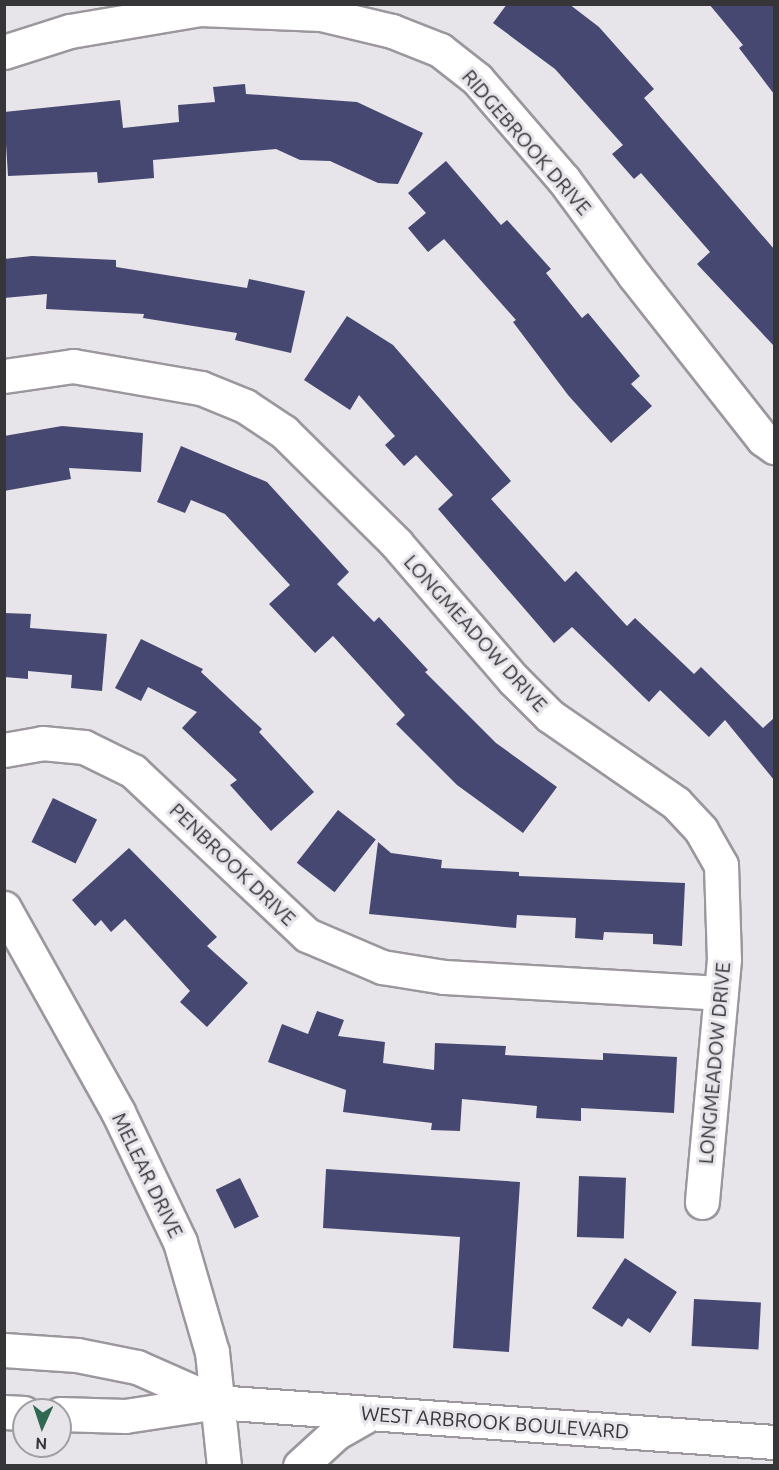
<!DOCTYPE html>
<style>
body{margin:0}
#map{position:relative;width:779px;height:1470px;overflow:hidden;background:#e7e4ea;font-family:Ubuntu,sans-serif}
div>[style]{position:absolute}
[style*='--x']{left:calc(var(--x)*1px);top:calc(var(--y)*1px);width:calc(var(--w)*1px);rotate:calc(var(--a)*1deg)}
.building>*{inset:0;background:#474872;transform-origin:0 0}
.roads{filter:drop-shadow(2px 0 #9b979d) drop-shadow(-2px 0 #9b979d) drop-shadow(0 2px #9b979d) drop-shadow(0 -2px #9b979d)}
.minor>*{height:33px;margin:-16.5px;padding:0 16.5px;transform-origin:16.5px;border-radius:16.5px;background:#fff}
span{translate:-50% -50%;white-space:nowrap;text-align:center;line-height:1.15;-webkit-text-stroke:6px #e7e4ea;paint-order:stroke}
.street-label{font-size:20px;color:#363538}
.frame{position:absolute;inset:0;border:6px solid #363538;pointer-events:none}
.north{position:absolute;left:12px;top:1398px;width:60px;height:60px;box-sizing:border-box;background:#e7e4ea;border:2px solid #a09ea3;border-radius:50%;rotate:183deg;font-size:16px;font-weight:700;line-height:24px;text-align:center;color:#363538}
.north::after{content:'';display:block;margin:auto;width:21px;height:27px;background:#306952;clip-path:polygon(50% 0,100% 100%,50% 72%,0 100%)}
</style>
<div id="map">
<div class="building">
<div style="clip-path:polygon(507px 4px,569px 4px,599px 27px,654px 89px,644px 98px,774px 249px,774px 346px,697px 264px,710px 252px,641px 173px,634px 179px,612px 154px,623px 145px,555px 69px,493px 23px)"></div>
<div style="clip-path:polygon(709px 4px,774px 4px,774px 94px,739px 48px,743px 45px)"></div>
<div style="clip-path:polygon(245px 84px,246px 94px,357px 102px,423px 133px,398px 184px,378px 183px,330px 161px,300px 160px,276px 149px,153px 160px,154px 178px,98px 183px,97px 172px,8px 176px,4px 112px,120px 100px,123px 128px,179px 122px,178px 105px,215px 102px,213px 87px)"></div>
<div style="clip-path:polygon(446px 161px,501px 225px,507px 220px,551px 269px,546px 273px,582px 318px,588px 313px,640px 376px,631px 384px,652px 406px,611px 443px,568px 395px,513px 322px,516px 320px,444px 239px,428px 252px,408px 228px,426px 213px,408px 193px)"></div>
<div style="clip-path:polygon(32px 256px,116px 260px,116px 267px,247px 288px,249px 279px,305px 291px,291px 353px,235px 340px,237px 333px,143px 318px,144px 314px,46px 309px,47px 294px,4px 298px,4px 259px)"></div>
<div style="clip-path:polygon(347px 316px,393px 345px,511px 481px,491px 499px,565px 582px,576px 571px,627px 626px,635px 618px,694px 674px,701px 667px,763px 728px,774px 718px,774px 780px,725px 720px,709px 737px,660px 690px,649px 702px,572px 627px,554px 643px,438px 509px,453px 495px,416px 455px,404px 466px,385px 445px,395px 436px,359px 395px,350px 410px,304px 380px)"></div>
<div style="clip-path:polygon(62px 426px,143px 433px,141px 472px,69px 468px,71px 479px,4px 491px,4px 436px)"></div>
<div style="clip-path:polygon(181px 446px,267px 482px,349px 572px,337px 584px,374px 622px,379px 617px,428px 670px,425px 672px,496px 743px,557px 787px,523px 833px,457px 785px,396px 724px,405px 715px,333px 636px,315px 653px,269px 604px,290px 585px,225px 514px,191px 500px,185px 513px,157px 502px)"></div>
<div style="clip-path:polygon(4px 613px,31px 614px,30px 628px,107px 634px,102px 691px,71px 688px,72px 675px,28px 671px,28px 679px,4px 677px)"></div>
<div style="clip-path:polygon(141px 639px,203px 669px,201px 672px,262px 729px,259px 732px,314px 792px,271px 831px,230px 785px,237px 780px,182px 728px,197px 712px,148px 687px,141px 701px,115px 688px)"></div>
<div style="left:53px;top:798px;width:49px;height:49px;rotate:26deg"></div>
<div style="left:338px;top:810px;width:48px;height:67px;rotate:38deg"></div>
<div style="clip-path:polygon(378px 842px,391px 853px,442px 860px,441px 868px,519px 872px,519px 876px,685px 883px,682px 946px,653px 944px,653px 934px,604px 932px,603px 940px,575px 938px,576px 918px,517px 915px,516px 928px,369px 914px)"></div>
<div style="clip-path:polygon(129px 848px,217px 937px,207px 946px,248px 983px,207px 1027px,180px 1002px,190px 991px,125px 919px,111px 932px,101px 920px,95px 926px,72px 900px)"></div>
<div style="clip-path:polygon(317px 1011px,344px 1020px,338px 1036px,385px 1042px,383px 1063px,434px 1070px,435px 1043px,506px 1046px,505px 1055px,603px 1060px,603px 1053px,677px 1057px,674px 1113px,581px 1108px,581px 1121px,536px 1118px,537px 1106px,462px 1099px,460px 1131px,431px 1130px,432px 1123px,343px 1112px,346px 1090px,268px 1062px,282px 1024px,308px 1034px)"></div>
<div style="clip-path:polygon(326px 1169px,520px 1182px,509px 1352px,453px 1348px,460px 1237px,323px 1228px)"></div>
<div style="left:579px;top:1176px;width:47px;height:61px;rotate:2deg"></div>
<div style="left:240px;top:1178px;width:43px;height:27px;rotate:64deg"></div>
<div style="clip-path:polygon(625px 1258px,677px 1292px,650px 1333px,628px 1318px,622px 1327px,592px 1308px)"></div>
<div style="left:694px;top:1299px;width:67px;height:47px;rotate:3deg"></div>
</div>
<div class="roads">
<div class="minor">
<div style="--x:4;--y:52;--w:69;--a:-17.7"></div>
<div style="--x:70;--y:31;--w:132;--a:-9.6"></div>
<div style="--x:200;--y:9;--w:121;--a:2.4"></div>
<div style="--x:321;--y:14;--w:73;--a:13.5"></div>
<div style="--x:392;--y:31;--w:52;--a:21.6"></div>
<div style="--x:440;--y:50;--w:47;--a:38.1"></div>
<div style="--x:477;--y:79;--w:133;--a:49.3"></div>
<div style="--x:564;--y:180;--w:118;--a:53.6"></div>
<div style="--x:634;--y:275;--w:209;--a:51.8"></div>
<div style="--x:763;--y:439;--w:14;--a:36"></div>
<div style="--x:4;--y:376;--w:70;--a:-8.2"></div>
<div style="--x:73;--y:366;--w:130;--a:9.8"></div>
<div style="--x:201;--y:388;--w:48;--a:22.2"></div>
<div style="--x:245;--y:406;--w:47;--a:33.7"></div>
<div style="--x:284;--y:432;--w:158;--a:44.7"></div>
<div style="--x:396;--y:543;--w:181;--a:49.3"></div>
<div style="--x:514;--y:680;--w:51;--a:45"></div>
<div style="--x:550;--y:716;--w:153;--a:34.6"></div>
<div style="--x:676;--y:803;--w:37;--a:47"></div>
<div style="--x:701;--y:830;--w:40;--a:60.3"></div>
<div style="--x:721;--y:865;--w:94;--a:88.2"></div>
<div style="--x:724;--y:959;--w:244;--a:95.2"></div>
<div style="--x:4;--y:750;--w:39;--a:-10"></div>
<div style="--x:42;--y:743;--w:42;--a:5.4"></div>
<div style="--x:84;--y:747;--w:55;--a:26.1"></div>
<div style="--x:133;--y:771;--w:239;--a:43.3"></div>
<div style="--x:307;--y:935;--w:82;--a:23.1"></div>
<div style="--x:382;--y:967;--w:63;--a:9.2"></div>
<div style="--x:444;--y:977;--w:277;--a:3.3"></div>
<div style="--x:4;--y:908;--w:234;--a:60.8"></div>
<div style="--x:118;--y:1112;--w:144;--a:64.5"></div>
<div style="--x:180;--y:1242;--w:115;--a:73.8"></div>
<div style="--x:212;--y:1352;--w:115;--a:84"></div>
<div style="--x:4;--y:1350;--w:73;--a:3.9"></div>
<div style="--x:77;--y:1355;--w:61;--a:11.3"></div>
<div style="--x:137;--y:1367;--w:86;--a:23.9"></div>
<div style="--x:4;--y:1412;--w:20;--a:3"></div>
<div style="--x:60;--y:1414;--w:65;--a:1.8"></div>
<div style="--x:125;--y:1416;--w:92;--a:-8.7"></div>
<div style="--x:216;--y:1402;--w:559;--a:4.1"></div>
<div style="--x:300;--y:1466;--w:49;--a:-42.5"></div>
<div style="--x:336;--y:1433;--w:40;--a:-29.7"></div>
</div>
</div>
<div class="street-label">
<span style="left:527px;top:142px;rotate:49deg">RIDGEBROOK DRIVE</span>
<span style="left:476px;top:633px;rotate:48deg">LONGMEADOW DRIVE</span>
<span style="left:233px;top:864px;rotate:44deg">PENBROOK DRIVE</span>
<span style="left:714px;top:1063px;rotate:-85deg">LONGMEADOW DRIVE</span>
<span style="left:148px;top:1175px;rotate:64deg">MELEAR DRIVE</span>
<span style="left:495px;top:1422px;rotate:4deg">WEST ARBROOK BOULEVARD</span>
</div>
<div class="frame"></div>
<div class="north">N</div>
</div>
